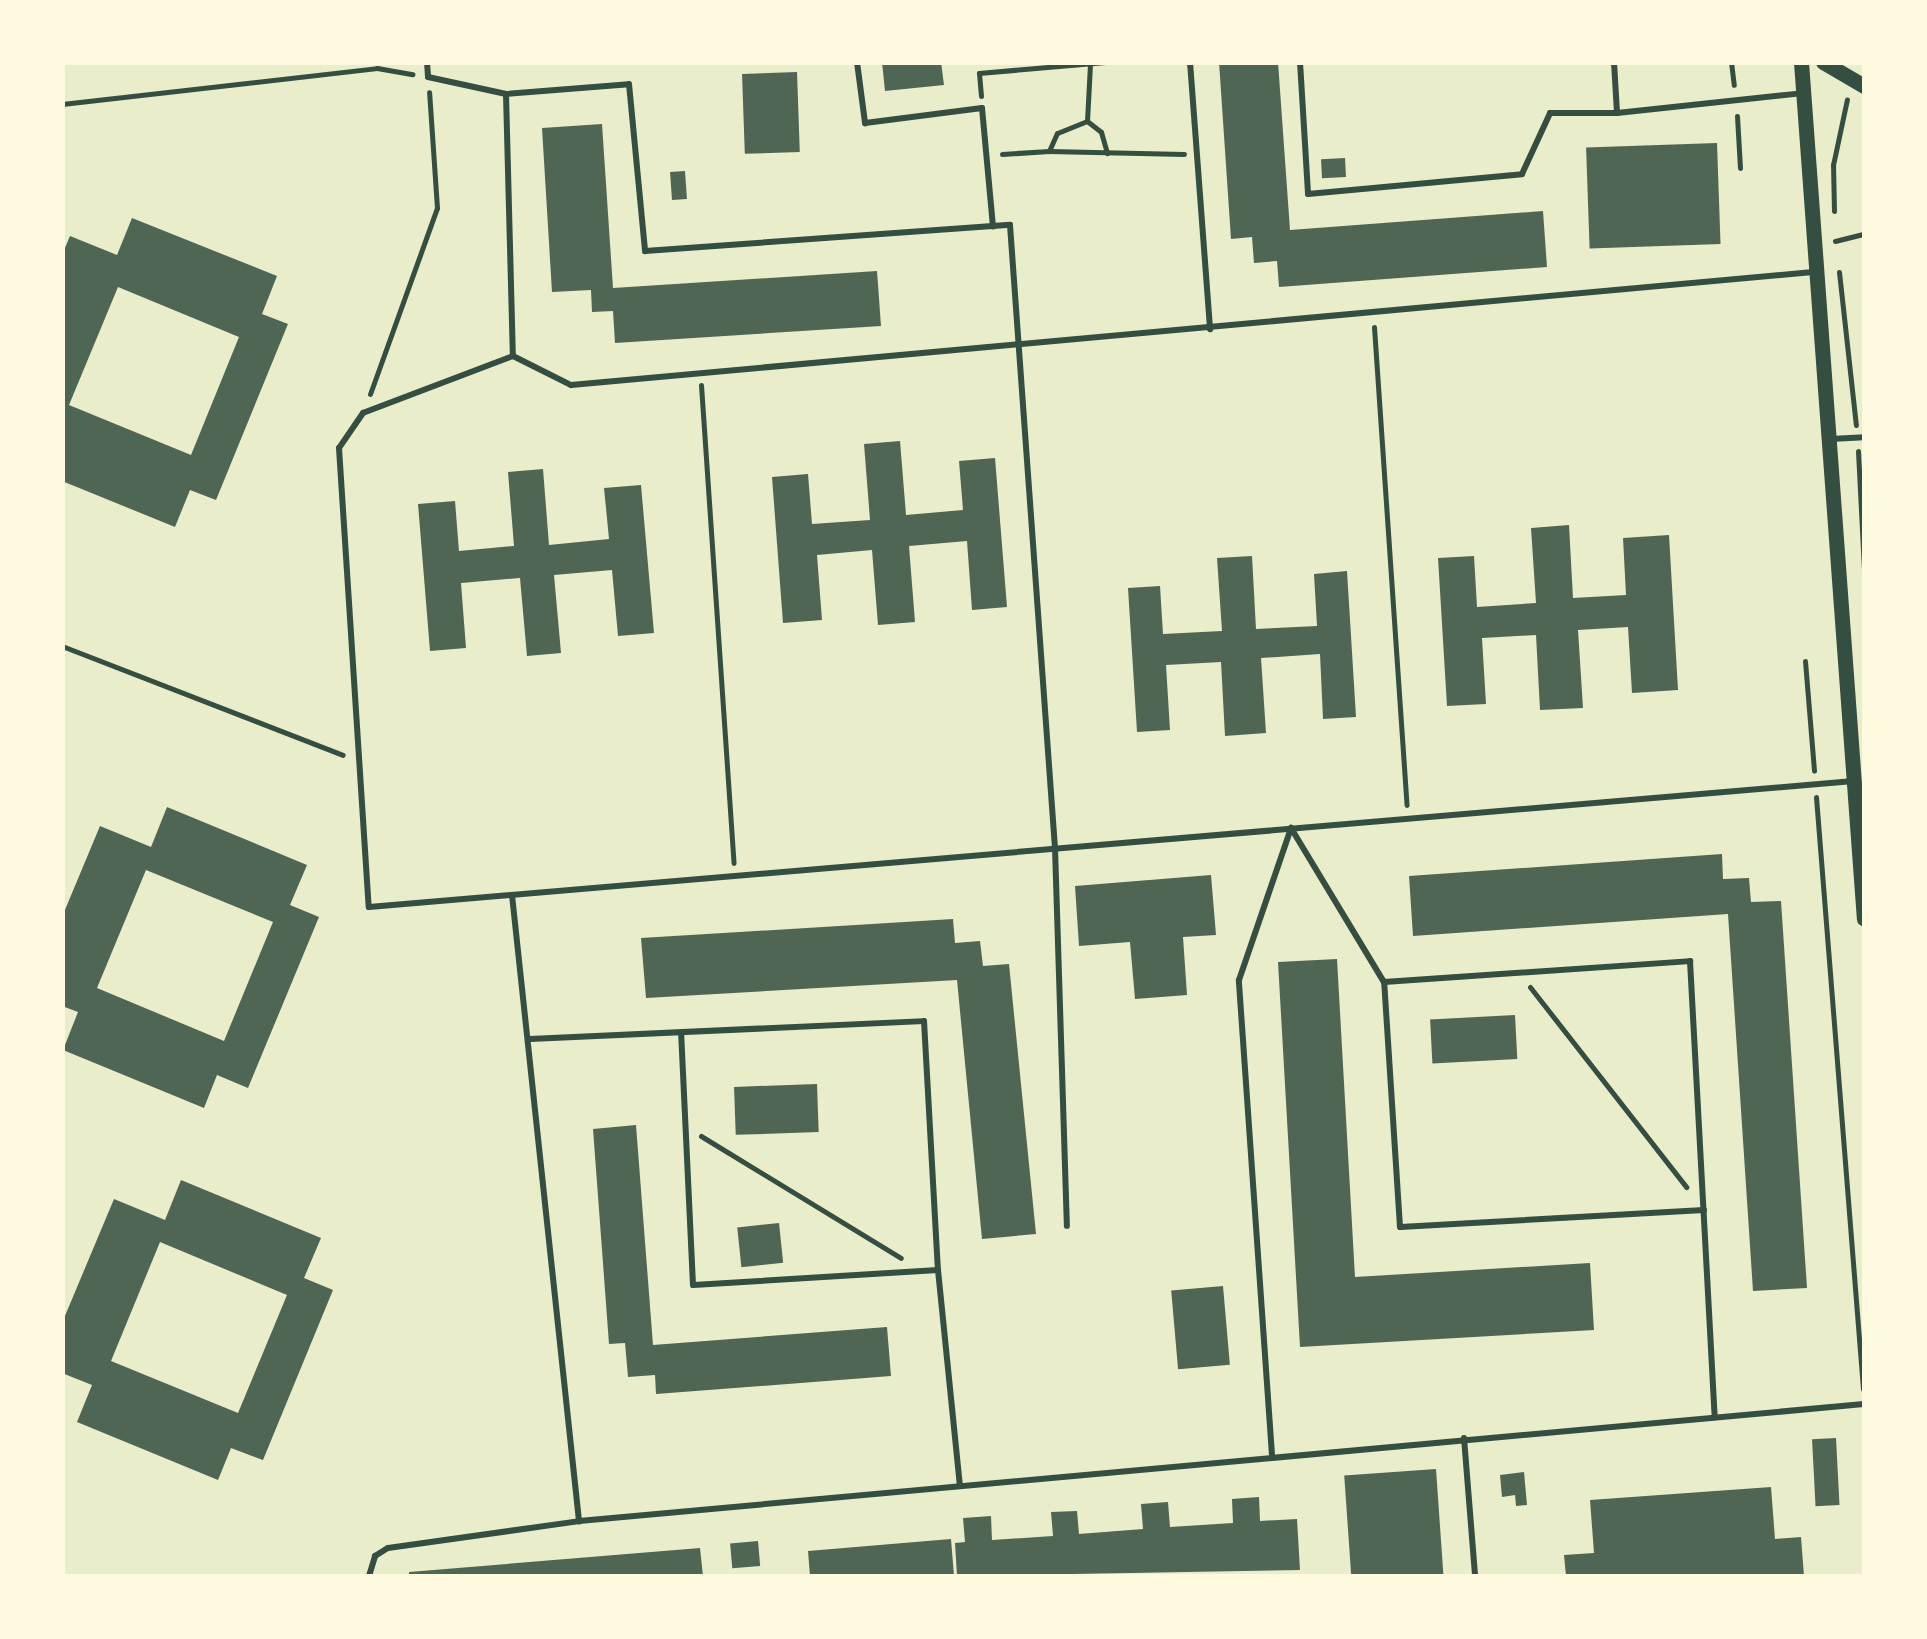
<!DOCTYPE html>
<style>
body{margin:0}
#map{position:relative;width:1927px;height:1639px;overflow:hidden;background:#e9edc9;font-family:Bitter,serif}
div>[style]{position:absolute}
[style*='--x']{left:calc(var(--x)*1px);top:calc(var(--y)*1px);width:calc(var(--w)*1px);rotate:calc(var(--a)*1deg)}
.building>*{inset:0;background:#4f6655;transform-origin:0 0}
.path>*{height:5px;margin:-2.5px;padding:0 2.5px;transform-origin:2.5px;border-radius:2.5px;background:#344e41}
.service>*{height:6px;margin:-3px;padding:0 3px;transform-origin:3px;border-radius:3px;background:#344e41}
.tertiary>*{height:15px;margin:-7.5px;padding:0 7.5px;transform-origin:7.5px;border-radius:7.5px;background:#344e41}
span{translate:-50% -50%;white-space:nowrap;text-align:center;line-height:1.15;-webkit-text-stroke:10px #fefae0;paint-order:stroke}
.frame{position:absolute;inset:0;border:65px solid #fefae0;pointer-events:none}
</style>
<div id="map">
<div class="building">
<div style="clip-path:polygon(882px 62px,941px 62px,944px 85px,885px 91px)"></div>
<div style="clip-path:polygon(1219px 62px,1278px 62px,1290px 230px,1543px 211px,1547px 267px,1279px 287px,1277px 261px,1254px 263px,1252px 237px,1231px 239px)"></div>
<div style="left:797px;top:72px;width:80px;height:55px;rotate:88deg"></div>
<div style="clip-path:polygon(602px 124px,613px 288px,877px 271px,881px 326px,615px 343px,613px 311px,592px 312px,591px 290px,552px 292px,542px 128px)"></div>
<div style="left:1717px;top:143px;width:101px;height:131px;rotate:88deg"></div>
<div style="left:1345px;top:158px;width:19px;height:24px;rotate:87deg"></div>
<div style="left:685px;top:171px;width:28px;height:15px;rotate:86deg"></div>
<div style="clip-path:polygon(evenodd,132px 218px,277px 276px,262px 314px,288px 324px,216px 500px,190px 490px,175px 527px,62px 481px,62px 255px,70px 236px,117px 255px,132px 218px,118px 287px,239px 337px,191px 455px,69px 405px,118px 287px)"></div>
<div style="clip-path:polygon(900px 441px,906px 515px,963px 510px,959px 461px,995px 458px,1007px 607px,972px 610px,967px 541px,909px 546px,915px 622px,878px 625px,872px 550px,817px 555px,822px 620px,783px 623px,772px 477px,808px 474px,812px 524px,870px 520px,864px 444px)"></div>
<div style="clip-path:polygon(543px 469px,549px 545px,609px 539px,604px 488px,641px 485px,654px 633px,618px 636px,612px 570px,554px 575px,561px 653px,527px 656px,520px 578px,461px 583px,466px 648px,430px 651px,418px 504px,455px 501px,459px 551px,514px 546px,508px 472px)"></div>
<div style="clip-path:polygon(1569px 525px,1573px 598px,1626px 595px,1623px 538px,1669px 535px,1678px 690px,1632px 693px,1628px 627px,1578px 630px,1583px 708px,1540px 710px,1536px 635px,1482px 638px,1486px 704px,1447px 706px,1438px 558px,1474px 556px,1477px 607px,1536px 603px,1531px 528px)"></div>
<div style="clip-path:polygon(1252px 556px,1256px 629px,1317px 626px,1314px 574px,1347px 571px,1356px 717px,1323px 719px,1320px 654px,1261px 658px,1266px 733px,1225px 736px,1221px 662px,1166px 665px,1170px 730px,1137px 732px,1128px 588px,1160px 586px,1163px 634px,1222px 631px,1217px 558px)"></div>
<div style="clip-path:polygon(evenodd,167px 807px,307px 865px,290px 905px,319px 917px,248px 1088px,217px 1075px,204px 1108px,63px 1050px,78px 1012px,62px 1006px,62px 917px,100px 826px,151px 847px,167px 807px,146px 870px,273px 922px,224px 1041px,97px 988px,146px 870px)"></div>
<div style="clip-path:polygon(1722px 854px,1723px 879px,1749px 878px,1751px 902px,1781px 901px,1807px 1288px,1753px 1291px,1728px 914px,1413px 936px,1409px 876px)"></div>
<div style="clip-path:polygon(1211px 875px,1216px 935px,1183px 937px,1187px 995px,1135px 999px,1130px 942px,1079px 946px,1075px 886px)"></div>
<div style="clip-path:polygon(953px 919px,955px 943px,980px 941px,983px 966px,1009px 964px,1036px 1234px,982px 1239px,957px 980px,646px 998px,641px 938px)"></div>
<div style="clip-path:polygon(1337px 959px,1355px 1277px,1590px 1263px,1594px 1330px,1300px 1347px,1278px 962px)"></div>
<div style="left:1515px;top:1015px;width:44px;height:85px;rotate:87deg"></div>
<div style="left:817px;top:1084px;width:48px;height:83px;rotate:88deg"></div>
<div style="clip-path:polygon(636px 1125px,653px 1345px,887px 1327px,891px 1376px,656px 1394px,655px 1375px,628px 1377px,625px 1343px,609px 1344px,593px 1129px)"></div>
<div style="clip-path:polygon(evenodd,181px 1180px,321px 1238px,304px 1278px,333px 1290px,263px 1460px,231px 1448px,218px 1480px,77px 1422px,92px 1385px,62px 1373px,62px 1323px,114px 1199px,165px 1220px,181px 1180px,160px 1242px,287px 1295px,238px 1413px,111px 1361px,160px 1242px)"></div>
<div style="left:779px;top:1223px;width:40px;height:42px;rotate:84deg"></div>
<div style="left:1223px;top:1286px;width:79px;height:52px;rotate:85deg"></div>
<div style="left:1836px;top:1438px;width:67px;height:24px;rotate:87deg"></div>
<div style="left:1436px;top:1469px;width:107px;height:92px;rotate:86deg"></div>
<div style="clip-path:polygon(1524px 1472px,1527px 1505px,1516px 1506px,1515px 1495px,1502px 1497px,1500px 1475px)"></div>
<div style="clip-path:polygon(1771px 1487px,1775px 1539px,1801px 1537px,1804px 1576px,1566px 1576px,1564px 1555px,1594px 1553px,1590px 1500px)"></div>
<div style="clip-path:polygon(1259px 1497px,1260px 1521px,1297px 1519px,1300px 1570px,957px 1576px,955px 1543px,965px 1542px,963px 1518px,991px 1516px,992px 1540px,1053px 1536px,1051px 1512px,1077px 1511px,1079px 1534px,1143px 1529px,1141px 1504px,1168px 1502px,1170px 1527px,1233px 1523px,1232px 1499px)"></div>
<div style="clip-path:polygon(951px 1539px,954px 1576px,810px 1576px,808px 1551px)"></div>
<div style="left:758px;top:1541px;width:25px;height:28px;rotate:85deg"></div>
<div style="clip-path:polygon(700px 1548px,703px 1576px,409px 1576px,409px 1572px)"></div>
</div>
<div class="path">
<div style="--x:1731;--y:62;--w:23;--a:83"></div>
<div style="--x:1090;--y:64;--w:57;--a:93"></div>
<div style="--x:1087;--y:121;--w:18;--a:38"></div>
<div style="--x:1101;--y:132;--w:22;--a:74"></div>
<div style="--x:981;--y:96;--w:23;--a:-95"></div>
<div style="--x:979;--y:73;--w:127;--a:-5"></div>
<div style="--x:62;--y:104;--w:317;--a:-6.5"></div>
<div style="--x:377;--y:68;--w:36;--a:10"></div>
<div style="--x:1737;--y:116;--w:52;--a:86.7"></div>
<div style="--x:1087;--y:121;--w:32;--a:158"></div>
<div style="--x:1057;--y:133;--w:20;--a:114"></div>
<div style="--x:1049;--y:151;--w:135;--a:1.3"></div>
<div style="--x:1002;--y:154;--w:47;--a:-3.7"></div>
<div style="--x:1834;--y:211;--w:46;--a:-91.2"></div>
<div style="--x:1833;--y:165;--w:67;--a:-78"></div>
<div style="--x:1835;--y:241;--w:30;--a:-14"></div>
<div style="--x:1839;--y:272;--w:154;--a:83.7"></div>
<div style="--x:1374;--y:327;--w:479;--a:86.1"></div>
<div style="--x:701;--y:385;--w:479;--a:86.1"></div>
<div style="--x:370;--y:394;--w:198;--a:-70.2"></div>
<div style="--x:437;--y:208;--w:116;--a:-93.9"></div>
<div style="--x:1858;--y:451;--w:118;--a:87.1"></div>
<div style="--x:62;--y:646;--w:301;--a:21.2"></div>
<div style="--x:1805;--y:661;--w:110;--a:85.3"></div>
<div style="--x:1816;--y:797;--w:594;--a:85.46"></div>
<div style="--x:1530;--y:987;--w:254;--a:52"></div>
<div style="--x:701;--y:1136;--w:234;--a:31.4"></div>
</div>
<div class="service">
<div style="--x:427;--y:62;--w:15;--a:86"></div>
<div style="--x:428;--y:77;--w:80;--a:12.3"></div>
<div style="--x:506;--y:94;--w:123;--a:-4.6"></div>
<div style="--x:629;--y:84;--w:168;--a:84.5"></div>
<div style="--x:645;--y:251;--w:366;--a:-4.1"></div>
<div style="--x:1010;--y:225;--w:625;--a:85.87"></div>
<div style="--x:1055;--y:848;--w:378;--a:88.2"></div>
<div style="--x:857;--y:62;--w:62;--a:82.5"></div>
<div style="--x:865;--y:123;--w:118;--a:-7.3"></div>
<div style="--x:982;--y:108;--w:119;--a:84.7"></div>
<div style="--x:1190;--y:62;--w:268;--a:85.7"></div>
<div style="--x:1300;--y:62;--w:132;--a:86.5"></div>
<div style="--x:1308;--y:194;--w:215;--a:-5.3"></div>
<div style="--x:1522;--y:174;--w:67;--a:-65.3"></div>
<div style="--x:1550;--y:113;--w:67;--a:0"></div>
<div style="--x:1614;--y:62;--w:51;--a:86.6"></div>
<div style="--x:1617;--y:113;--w:187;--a:-6.1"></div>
<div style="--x:506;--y:94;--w:262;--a:88.5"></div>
<div style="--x:513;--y:356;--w:65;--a:26.6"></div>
<div style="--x:571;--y:385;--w:1247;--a:-5.2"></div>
<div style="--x:513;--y:356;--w:160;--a:159.2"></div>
<div style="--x:363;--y:413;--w:42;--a:124.4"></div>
<div style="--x:339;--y:448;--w:460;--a:86.3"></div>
<div style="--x:369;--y:907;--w:1490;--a:-4.85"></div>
<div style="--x:1831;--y:439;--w:33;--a:-3"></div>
<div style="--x:512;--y:895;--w:630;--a:83.89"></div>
<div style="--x:579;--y:1521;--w:1290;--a:-5.2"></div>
<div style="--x:530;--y:1039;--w:394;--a:-2.6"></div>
<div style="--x:924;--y:1021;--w:249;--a:86.8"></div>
<div style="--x:938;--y:1270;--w:245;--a:176.5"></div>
<div style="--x:693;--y:1285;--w:253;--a:-92.7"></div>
<div style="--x:1704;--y:1210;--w:304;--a:176.8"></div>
<div style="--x:1400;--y:1227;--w:246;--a:-93.7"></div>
<div style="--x:1384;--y:982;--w:307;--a:-3.9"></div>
<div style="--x:1690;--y:961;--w:457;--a:86.9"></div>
<div style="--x:938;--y:1270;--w:217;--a:84.2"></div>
<div style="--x:1464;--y:1438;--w:138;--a:85.4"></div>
<div style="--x:1272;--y:1455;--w:476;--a:-94"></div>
<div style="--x:1239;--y:980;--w:161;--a:-71.1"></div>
<div style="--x:1291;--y:828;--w:180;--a:58.9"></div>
<div style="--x:369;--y:1576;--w:21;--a:-73"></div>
<div style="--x:375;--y:1556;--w:15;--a:-32"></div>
<div style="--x:388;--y:1548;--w:193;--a:-8"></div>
</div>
<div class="tertiary">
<div style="--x:1801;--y:62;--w:859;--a:85.8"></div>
<div style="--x:1823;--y:62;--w:48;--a:30.3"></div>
</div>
<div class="frame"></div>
</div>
